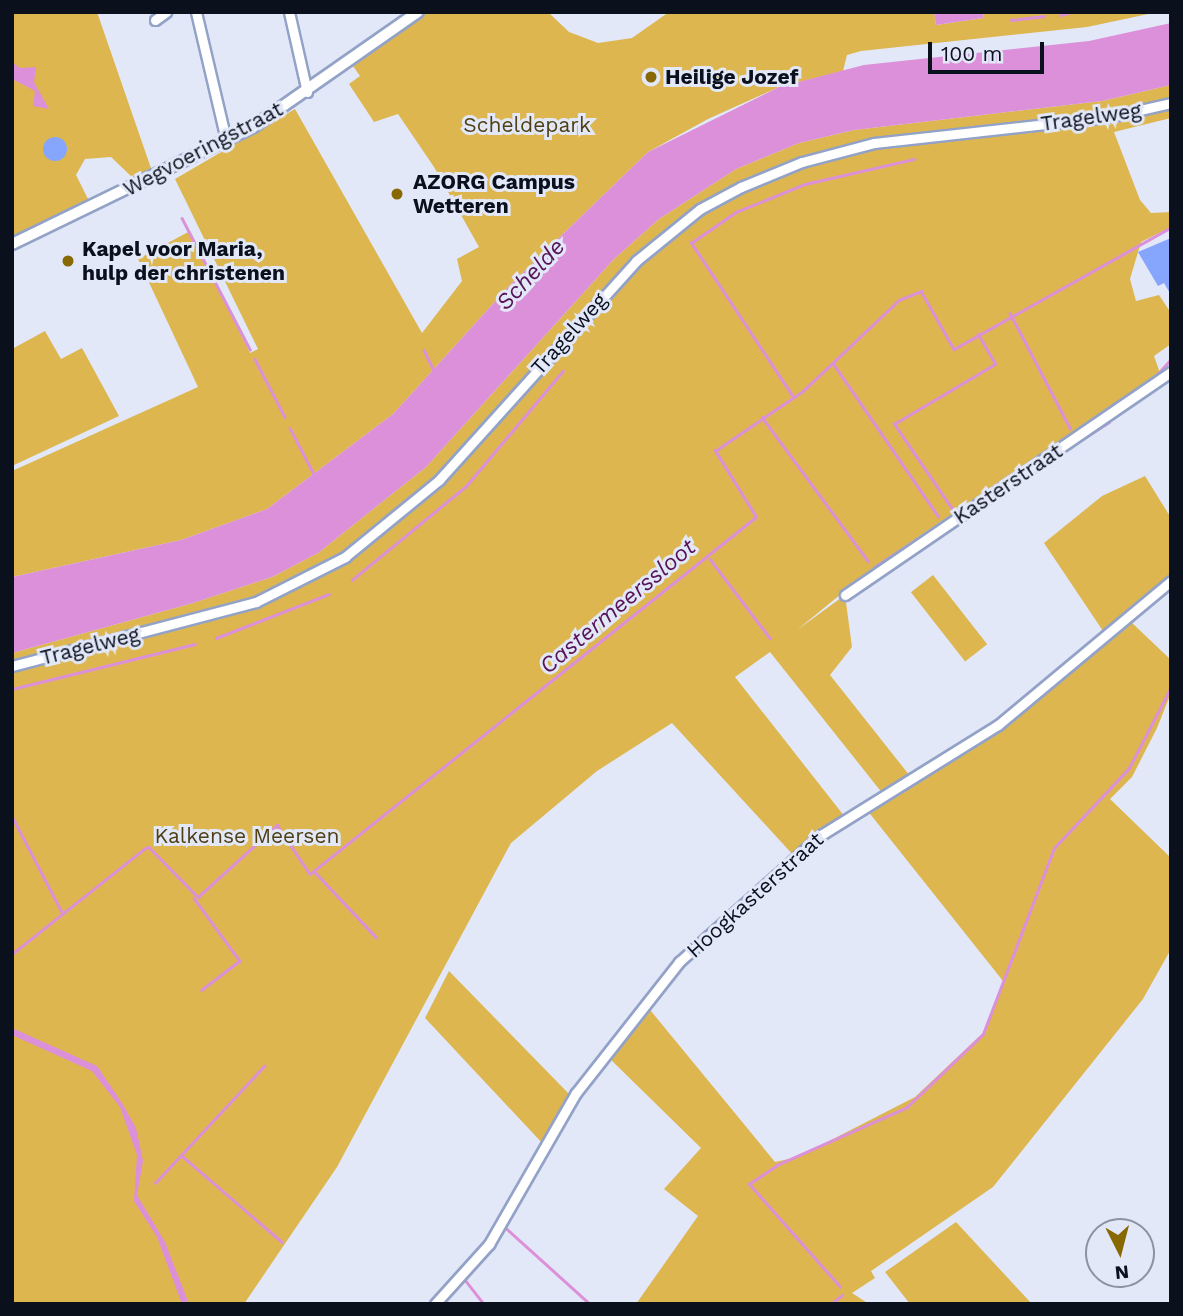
<!DOCTYPE html>
<style>
body{margin:0}
#map{position:relative;width:1183px;height:1316px;overflow:hidden;background:#e2e8f8;font-family:"Work Sans",sans-serif}
div>[style]{position:absolute}
[style*='--x']{left:calc(var(--x)*1px);top:calc(var(--y)*1px);width:calc(var(--w)*1px);rotate:calc(var(--a)*1deg)}
.green>*{inset:0;background:#ddb650;transform-origin:0 0}
.water>*{inset:0;background:#dc90d9}
.stream>*{height:2.5px;margin:-1.25px;padding:0 1.25px;transform-origin:1.25px;border-radius:1.25px;background:#dc90d9}
.building>*{inset:0;background:#86a5fc}
.round{border-radius:50%}
.roads{filter:drop-shadow(2px 0 #93a2c7) drop-shadow(-2px 0 #93a2c7) drop-shadow(0 2px #93a2c7) drop-shadow(0 -2px #93a2c7)}
.minor>*{height:9px;margin:-4.5px;padding:0 4.5px;transform-origin:4.5px;border-radius:4.5px;background:#fff}
.major>*{height:10px;margin:-5px;padding:0 5px;transform-origin:5px;border-radius:5px;background:#fff}
.dots>*{width:19px;height:19px;translate:-50% -50%;box-sizing:border-box;border:4px solid #e2e8f8;border-radius:50%}
span{translate:-50% -50%;white-space:nowrap;text-align:center;line-height:1.15;-webkit-text-stroke:6px #e2e8f8;paint-order:stroke}
.poi-label{font-size:21px;color:#0b101d;font-weight:700}
.left{translate:0 -50%;text-align:left}
.street-label{font-size:21px;color:#0b101d}
.park-label{font-size:21px;color:#4f3f12}
.water-label{font-size:23px;color:#571356;font-style:italic}
.frame{position:absolute;inset:0;border:14px solid #0b101d;pointer-events:none}
.north{position:absolute;left:1085px;top:1218px;width:70px;height:70px;box-sizing:border-box;background:#e2e8f8;border:2px solid #8c92a0;border-radius:50%;rotate:174deg;font-size:19px;font-weight:700;line-height:28px;text-align:center;color:#0b101d}
.north::after{content:'';display:block;margin:auto;width:24px;height:32px;background:#876803;clip-path:polygon(50% 0,100% 100%,50% 72%,0 100%)}
.scale{position:absolute;left:928px;top:42px;width:116px;height:32px;box-sizing:border-box;border:4px solid #0b101d;border-top:0;padding-left:9px;font-size:21px;line-height:24px;white-space:nowrap;color:#0b101d;-webkit-text-stroke:5px #e2e8f8;paint-order:stroke}
</style>
<div id="map">
<div class="green">
<div style="clip-path:polygon(12px 12px,97px 12px,153px 174px,134px 179px,111px 157px,85px 159px,76px 175px,90px 203px,12px 239px)"></div>
<div style="clip-path:polygon(428px 12px,548px 12px,569px 32px,598px 43px,632px 38px,669px 12px,934px 12px,936px 25px,983px 18px,984px 12px,1158px 12px,1087px 27px,861px 51px,847px 55px,843px 71px,779px 87px,708px 119px,648px 152px,510px 285px,393px 414px,267px 509px,181px 540px,12px 577px,12px 471px,198px 387px,138px 259px,190px 231px,250px 353px,258px 349px,175px 179px,295px 109px,422px 333px,462px 281px,457px 259px,479px 247px,434px 167px,398px 114px,374px 122px,349px 84px,360px 76px,353px 66px)"></div>
<div style="clip-path:polygon(1171px 85px,1171px 118px,1114px 132px,1140px 200px,1151px 213px,1171px 212px,1171px 227px,1141px 242px,1130px 279px,1136px 301px,1159px 295px,1171px 313px,1171px 344px,1154px 356px,1160px 373px,874px 567px,797px 630px,845px 595px,852px 647px,830px 675px,910px 776px,984px 734px,1105px 634px,1044px 543px,1102px 496px,1145px 476px,1171px 518px,1171px 576px,1108px 631px,1129px 620px,1171px 660px,1171px 693px,1157px 728px,1132px 777px,1110px 799px,1171px 858px,1171px 949px,1143px 999px,993px 1187px,871px 1271px,875px 1278px,852px 1293px,869px 1304px,636px 1304px,698px 1216px,664px 1189px,701px 1148px,606px 1055px,646px 1005px,775px 1162px,798px 1157px,915px 1097px,985px 1031px,1003px 981px,863px 805px,883px 794px,770px 652px,735px 677px,845px 817px,794px 856px,672px 723px,597px 771px,511px 843px,337px 1167px,244px 1304px,12px 1304px,12px 653px,193px 603px,272px 577px,318px 553px,426px 467px,614px 259px,659px 219px,736px 169px,799px 143px,854px 130px,1102px 101px)"></div>
<div style="clip-path:polygon(45px 331px,61px 359px,82px 348px,119px 416px,12px 466px,12px 349px)"></div>
<div style="left:933px;top:575px;width:88px;height:28px;rotate:52deg"></div>
<div style="clip-path:polygon(449px 971px,571px 1096px,544px 1145px,425px 1018px)"></div>
<div style="clip-path:polygon(956px 1222px,1032px 1304px,910px 1304px,885px 1272px)"></div>
</div>
<div class="water">
<div style="clip-path:polygon(934px 12px,984px 12px,983px 18px,936px 25px)"></div>
<div style="clip-path:polygon(1171px 23px,1171px 85px,1102px 101px,854px 130px,799px 143px,736px 169px,659px 219px,614px 259px,426px 467px,318px 553px,272px 577px,193px 603px,12px 653px,12px 577px,181px 540px,267px 509px,393px 414px,510px 285px,648px 152px,779px 87px,864px 65px,1089px 41px)"></div>
<div style="clip-path:polygon(12px 62px,20px 68px,36px 67px,34px 82px,49px 109px,33px 106px,35px 91px,12px 79px)"></div>
<div style="clip-path:polygon(12px 1028px,97px 1066px,122px 1103px,136px 1128px,143px 1161px,137px 1195px,165px 1242px,189px 1304px,182px 1304px,157px 1237px,134px 1201px,137px 1155px,120px 1107px,92px 1071px,12px 1035px)"></div>
</div>
<div class="stream">
<div style="--x:1060;--y:15;--w:11;--a:-15"></div>
<div style="--x:1011;--y:20;--w:33;--a:-7"></div>
<div style="--x:182;--y:218;--w:148;--a:62.6"></div>
<div style="--x:1010;--y:313;--w:130;--a:62.4"></div>
<div style="--x:424;--y:350;--w:28;--a:64"></div>
<div style="--x:255;--y:359;--w:65;--a:62.7"></div>
<div style="--x:833;--y:363;--w:186;--a:55.5"></div>
<div style="--x:1153;--y:379;--w:27;--a:-48"></div>
<div style="--x:793;--y:397;--w:185;--a:-123.5"></div>
<div style="--x:691;--y:243;--w:55;--a:-34.6"></div>
<div style="--x:736;--y:212;--w:74;--a:-22.1"></div>
<div style="--x:805;--y:184;--w:112;--a:-12.9"></div>
<div style="--x:762;--y:417;--w:179;--a:53.6"></div>
<div style="--x:290;--y:428;--w:56;--a:62.5"></div>
<div style="--x:1059;--y:454;--w:59;--a:-32.6"></div>
<div style="--x:952;--y:509;--w:103;--a:-124.3"></div>
<div style="--x:894;--y:424;--w:117;--a:-30.7"></div>
<div style="--x:995;--y:364;--w:34;--a:-120"></div>
<div style="--x:952;--y:515;--w:149;--a:-33.8"></div>
<div style="--x:710;--y:559;--w:99;--a:52.8"></div>
<div style="--x:874;--y:567;--w:86;--a:-33.1"></div>
<div style="--x:352;--y:580;--w:148;--a:-39.5"></div>
<div style="--x:466;--y:486;--w:150;--a:-49.9"></div>
<div style="--x:216;--y:638;--w:121;--a:-21.3"></div>
<div style="--x:12;--y:689;--w:188;--a:-13.8"></div>
<div style="--x:12;--y:816;--w:110;--a:62.5"></div>
<div style="--x:314;--y:871;--w:91;--a:46.8"></div>
<div style="--x:194;--y:898;--w:78;--a:53.9"></div>
<div style="--x:240;--y:961;--w:48;--a:142.7"></div>
<div style="--x:12;--y:954;--w:169;--a:-38.5"></div>
<div style="--x:144;--y:849;--w:5;--a:-22"></div>
<div style="--x:149;--y:847;--w:70;--a:45.6"></div>
<div style="--x:198;--y:897;--w:107;--a:-42.3"></div>
<div style="--x:277;--y:825;--w:59;--a:56"></div>
<div style="--x:310;--y:874;--w:571;--a:-38.68"></div>
<div style="--x:756;--y:517;--w:78;--a:-121.8"></div>
<div style="--x:715;--y:451;--w:107;--a:-34.3"></div>
<div style="--x:803;--y:391;--w:132;--a:-43.5"></div>
<div style="--x:899;--y:300;--w:24;--a:-22"></div>
<div style="--x:921;--y:291;--w:67;--a:60.4"></div>
<div style="--x:954;--y:349;--w:249;--a:-29.3"></div>
<div style="--x:181;--y:1155;--w:133;--a:40.7"></div>
<div style="--x:155;--y:1183;--w:160;--a:-47"></div>
<div style="--x:506;--y:1228;--w:113;--a:42.1"></div>
<div style="--x:466;--y:1281;--w:29;--a:52"></div>
<div style="--x:840;--y:1287;--w:137;--a:-131.5"></div>
<div style="--x:749;--y:1184;--w:34;--a:-34"></div>
<div style="--x:777;--y:1165;--w:142;--a:-24"></div>
<div style="--x:907;--y:1107;--w:105;--a:-43.8"></div>
<div style="--x:983;--y:1034;--w:199;--a:-69.1"></div>
<div style="--x:1054;--y:848;--w:110;--a:-46.8"></div>
<div style="--x:1129;--y:768;--w:91;--a:-62.6"></div>
<div style="--x:831;--y:1304;--w:14;--a:-39"></div>
</div>
<div class="building">
<div class="round" style="left:43px;top:137px;width:24px;height:24px"></div>
<div style="clip-path:polygon(1171px 238px,1171px 295px,1164px 283px,1158px 286px,1138px 252px)"></div>
</div>
<div class="roads">
<div class="minor">
<div style="--x:196;--y:12;--w:131;--a:76.8"></div>
<div style="--x:289;--y:12;--w:82;--a:77.3"></div>
<div style="--x:155;--y:20;--w:14;--a:-36"></div>
<div style="--x:845;--y:595;--w:395;--a:-34.4"></div>
<div style="--x:12;--y:666;--w:252;--a:-14.7"></div>
<div style="--x:256;--y:602;--w:100;--a:-26.8"></div>
<div style="--x:345;--y:557;--w:122;--a:-39.3"></div>
<div style="--x:439;--y:480;--w:295;--a:-48"></div>
<div style="--x:636;--y:261;--w:82;--a:-39.1"></div>
<div style="--x:700;--y:209;--w:47;--a:-28.2"></div>
<div style="--x:741;--y:187;--w:66;--a:-22.3"></div>
<div style="--x:802;--y:162;--w:74;--a:-14.8"></div>
<div style="--x:874;--y:143;--w:236;--a:-6.3"></div>
<div style="--x:1109;--y:117;--w:64;--a:-12.7"></div>
<div style="--x:435;--y:1304;--w:81;--a:-48"></div>
<div style="--x:489;--y:1244;--w:174;--a:-60.1"></div>
<div style="--x:576;--y:1093;--w:167;--a:-51.8"></div>
<div style="--x:679;--y:962;--w:191;--a:-41.8"></div>
<div style="--x:821;--y:835;--w:208;--a:-31.9"></div>
<div style="--x:998;--y:725;--w:225;--a:-39.8"></div>
</div>
<div class="major">
<div style="--x:12;--y:244;--w:268;--a:-25.9"></div>
<div style="--x:253;--y:127;--w:201;--a:-34.9"></div>
</div>
</div>
<div class="dots">
<div style="left:651px;top:77px;background:#876803"></div>
<div style="left:397px;top:194px;background:#876803"></div>
<div style="left:68px;top:261px;background:#876803"></div>
</div>
<div class="poi-label">
<span class="left" style="left:665px;top:77px">Heilige Jozef</span>
<span class="left" style="left:413px;top:194px">AZORG Campus<br>Wetteren</span>
<span class="left" style="left:82px;top:261px">Kapel voor Maria,<br>hulp der christenen</span>
</div>
<div class="street-label">
<span style="left:1091px;top:117px;rotate:-8deg">Tragelweg</span>
<span style="left:203px;top:149px;rotate:-28deg">Wegvoeringstraat</span>
<span style="left:569px;top:334px;rotate:-48deg">Tragelweg</span>
<span style="left:1008px;top:484px;rotate:-34deg">Kasterstraat</span>
<span style="left:90px;top:646px;rotate:-14deg">Tragelweg</span>
<span style="left:755px;top:895px;rotate:-42deg">Hoogkasterstraat</span>
</div>
<div class="park-label">
<span style="left:527px;top:125px">Scheldepark</span>
<span style="left:247px;top:836px">Kalkense Meersen</span>
</div>
<div class="water-label">
<span style="left:531px;top:275px;rotate:-47deg">Schelde</span>
<span style="left:618px;top:607px;rotate:-40deg">Castermeerssloot</span>
</div>
<div class="frame"></div>
<div class="north">N</div>
<div class="scale">100 m</div>
</div>
